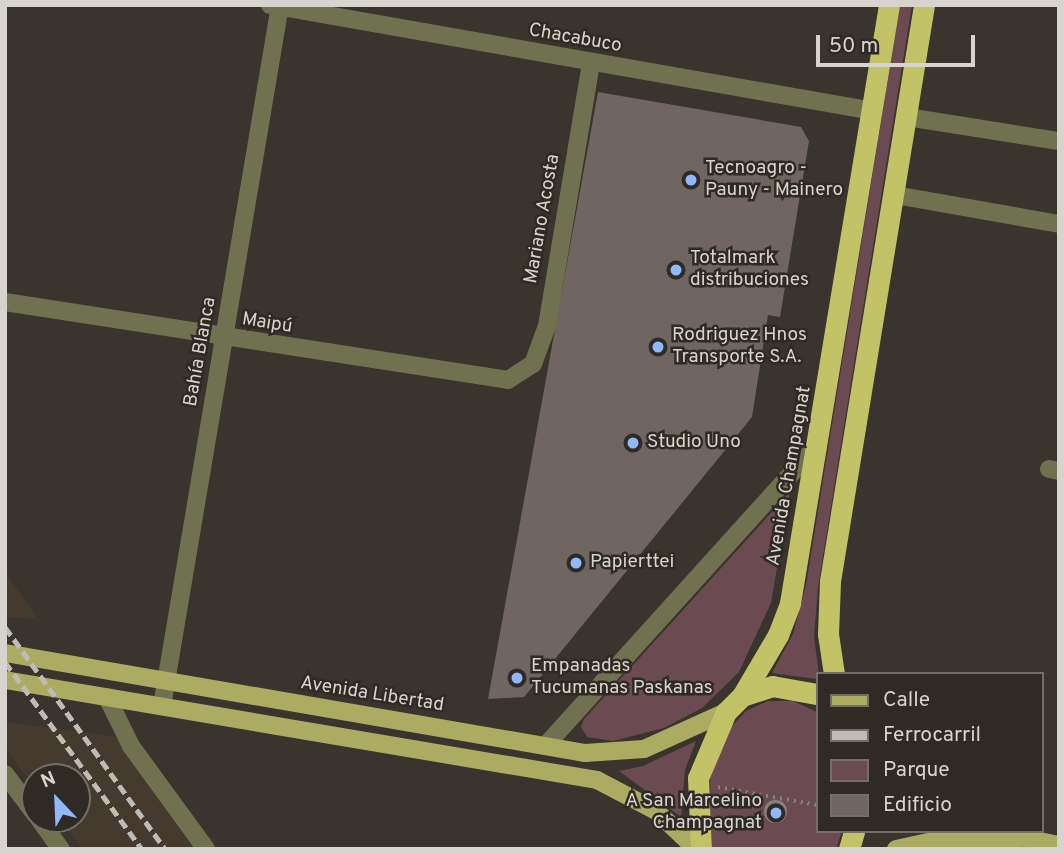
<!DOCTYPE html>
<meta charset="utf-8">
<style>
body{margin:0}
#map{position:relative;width:1064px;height:854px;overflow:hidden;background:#39342d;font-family:Overpass,sans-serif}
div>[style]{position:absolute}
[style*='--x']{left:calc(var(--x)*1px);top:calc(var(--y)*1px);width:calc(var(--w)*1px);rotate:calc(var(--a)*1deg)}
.built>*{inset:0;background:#443a2e}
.green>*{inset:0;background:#6b4a51}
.building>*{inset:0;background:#6f6561}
.path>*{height:3.5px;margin-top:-1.75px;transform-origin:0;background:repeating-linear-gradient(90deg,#85817b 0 2px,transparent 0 7px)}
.path>.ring{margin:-1.75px;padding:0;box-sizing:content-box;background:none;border:3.5px solid #85817b;border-radius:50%}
.minor>*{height:18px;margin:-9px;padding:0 9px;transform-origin:9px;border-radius:9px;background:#70714e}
.major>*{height:18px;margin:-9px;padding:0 9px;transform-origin:9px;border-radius:9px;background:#abac61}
.highway>*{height:21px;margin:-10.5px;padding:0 10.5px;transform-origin:10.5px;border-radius:10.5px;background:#c2c367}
.rail>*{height:5px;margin-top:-2.5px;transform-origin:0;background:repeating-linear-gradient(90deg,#bfbcb6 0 10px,transparent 0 15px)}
.dots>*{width:19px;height:19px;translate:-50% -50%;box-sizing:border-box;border:4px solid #2f2a23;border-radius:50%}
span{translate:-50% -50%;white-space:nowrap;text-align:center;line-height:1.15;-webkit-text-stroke:5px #2f2a23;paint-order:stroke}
.street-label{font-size:19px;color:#d7d4cf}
.poi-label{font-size:19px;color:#d7d4cf}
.left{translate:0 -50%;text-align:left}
.right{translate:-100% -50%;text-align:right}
.frame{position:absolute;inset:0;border:7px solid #d7d4cf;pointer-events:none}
.legend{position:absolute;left:816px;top:672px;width:228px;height:161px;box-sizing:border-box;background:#2f2a23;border:2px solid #726e68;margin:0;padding:9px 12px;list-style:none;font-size:21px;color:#d7d4cf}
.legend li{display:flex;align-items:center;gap:14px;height:35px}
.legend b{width:35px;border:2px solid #726e68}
.north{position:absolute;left:21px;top:763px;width:70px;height:70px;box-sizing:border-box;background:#2f2a23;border:2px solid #726e68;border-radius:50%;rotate:337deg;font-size:19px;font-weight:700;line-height:28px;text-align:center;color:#d7d4cf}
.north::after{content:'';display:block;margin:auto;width:24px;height:32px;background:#8fb8fd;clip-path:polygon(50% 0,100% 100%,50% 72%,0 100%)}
.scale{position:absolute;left:816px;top:35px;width:159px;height:32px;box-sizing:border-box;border:4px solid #d7d4cf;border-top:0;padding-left:9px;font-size:21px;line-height:24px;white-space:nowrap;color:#d7d4cf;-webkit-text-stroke:5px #2f2a23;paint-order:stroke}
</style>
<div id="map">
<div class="built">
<div style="clip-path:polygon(5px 572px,38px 619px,5px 617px)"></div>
<div style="clip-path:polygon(5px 722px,131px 739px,210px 849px,82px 849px,59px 819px,77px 819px,77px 777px,35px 777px,35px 787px,5px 748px)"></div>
</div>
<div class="green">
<div style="clip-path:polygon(900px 5px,912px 5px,818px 587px,814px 637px,819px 674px,817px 679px,772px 673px,793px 634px,806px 585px)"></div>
<div style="clip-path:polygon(790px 492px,771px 603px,739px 672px,702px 708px,664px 728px,613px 741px,587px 737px,581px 727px,584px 719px)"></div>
<div style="clip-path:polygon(768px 701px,793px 701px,817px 712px,817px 831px,842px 831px,836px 849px,712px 849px,710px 775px,729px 729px,746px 711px)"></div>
<div style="clip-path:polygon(696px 741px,685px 770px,681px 817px,619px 771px,643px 766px)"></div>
</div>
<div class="building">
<div style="clip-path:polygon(598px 92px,801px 127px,809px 141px,780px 317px,768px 315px,752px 417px,524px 697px,488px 699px)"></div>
</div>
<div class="path">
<div style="--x:718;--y:787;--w:101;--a:10.3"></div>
<div class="ring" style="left:766px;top:802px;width:16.5px;height:16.5px"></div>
</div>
<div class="minor">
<div style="--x:270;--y:5;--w:612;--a:9.97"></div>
<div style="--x:907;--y:117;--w:154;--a:9"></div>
<div style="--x:895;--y:195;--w:167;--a:10"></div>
<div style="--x:5;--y:302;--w:509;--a:8.81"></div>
<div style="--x:508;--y:380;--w:30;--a:-33"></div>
<div style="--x:533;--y:364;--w:40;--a:-69.8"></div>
<div style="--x:547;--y:326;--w:267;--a:-80.5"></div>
<div style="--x:1049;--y:469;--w:10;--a:11"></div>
<div style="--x:107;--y:697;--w:55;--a:63.9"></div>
<div style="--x:131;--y:746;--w:127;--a:53.9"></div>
<div style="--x:162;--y:706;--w:711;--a:-80.44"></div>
<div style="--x:547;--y:744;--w:403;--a:-47.9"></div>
<div style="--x:5;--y:774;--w:50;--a:53.1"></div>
<div style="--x:39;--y:819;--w:37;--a:54"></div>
</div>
<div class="major">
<div style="--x:5;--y:653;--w:589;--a:9.78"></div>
<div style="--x:585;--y:753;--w:59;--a:-3.9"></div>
<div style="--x:644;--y:749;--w:90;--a:-24.3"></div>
<div style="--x:5;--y:680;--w:600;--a:9.59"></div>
<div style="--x:597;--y:780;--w:67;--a:27.7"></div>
<div style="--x:656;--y:811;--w:55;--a:43.5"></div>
<div style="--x:1009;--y:835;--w:51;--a:11.3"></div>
<div style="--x:896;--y:849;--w:47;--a:-12.3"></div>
<div style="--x:942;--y:839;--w:78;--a:-0.7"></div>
</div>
<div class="highway">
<div style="--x:834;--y:674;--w:40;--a:-98.5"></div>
<div style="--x:828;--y:634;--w:53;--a:-87.8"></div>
<div style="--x:830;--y:581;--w:584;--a:-80.73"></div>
<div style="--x:742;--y:696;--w:71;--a:-59.5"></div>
<div style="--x:778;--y:635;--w:34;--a:-69"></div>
<div style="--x:790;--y:603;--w:606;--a:-80.6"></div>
<div style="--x:701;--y:849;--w:71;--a:-92.4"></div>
<div style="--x:698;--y:778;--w:72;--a:-67"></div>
<div style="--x:726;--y:712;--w:23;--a:-45"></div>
<div style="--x:742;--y:696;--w:32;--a:-18"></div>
<div style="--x:772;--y:686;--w:46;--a:10.1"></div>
<div style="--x:849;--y:849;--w:19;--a:-74"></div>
</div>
<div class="rail">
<div style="--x:5;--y:627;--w:274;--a:54.2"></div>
<div style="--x:5;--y:662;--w:232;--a:53.8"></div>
</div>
<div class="dots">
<div style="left:691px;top:180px;background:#8fb8fd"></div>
<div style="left:676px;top:270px;background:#8fb8fd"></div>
<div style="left:658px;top:347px;background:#8fb8fd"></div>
<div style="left:633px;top:443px;background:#8fb8fd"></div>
<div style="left:576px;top:563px;background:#8fb8fd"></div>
<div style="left:517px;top:678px;background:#8fb8fd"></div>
<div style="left:776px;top:813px;background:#8fb8fd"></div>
</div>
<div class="street-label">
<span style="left:575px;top:39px;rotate:10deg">Chacabuco</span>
<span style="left:543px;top:219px;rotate:-80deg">Mariano Acosta</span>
<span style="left:267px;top:324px;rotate:9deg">Maipú</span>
<span style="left:201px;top:352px;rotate:-80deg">Bahía Blanca</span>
<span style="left:790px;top:476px;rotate:-80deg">Avenida Champagnat</span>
<span style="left:372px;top:695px;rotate:9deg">Avenida Libertad</span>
</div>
<div class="poi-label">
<span class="left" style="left:705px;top:180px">Tecnoagro -<br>Pauny - Mainero</span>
<span class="left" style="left:690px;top:270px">Totalmark<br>distribuciones</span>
<span class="left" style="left:672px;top:347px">Rodriguez Hnos<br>Transporte S.A.</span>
<span class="left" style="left:647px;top:443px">Studio Uno</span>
<span class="left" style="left:590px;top:563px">Papierttei</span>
<span class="left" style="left:531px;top:678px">Empanadas<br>Tucumanas Paskanas</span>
<span class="right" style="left:762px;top:813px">A San Marcelino<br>Champagnat</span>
</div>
<div class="frame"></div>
<ul class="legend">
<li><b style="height:9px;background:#abac61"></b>Calle</li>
<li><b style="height:9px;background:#bfbcb6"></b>Ferrocarril</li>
<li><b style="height:19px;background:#6b4a51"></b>Parque</li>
<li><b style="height:19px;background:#6f6561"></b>Edificio</li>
</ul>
<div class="north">N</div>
<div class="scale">50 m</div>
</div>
